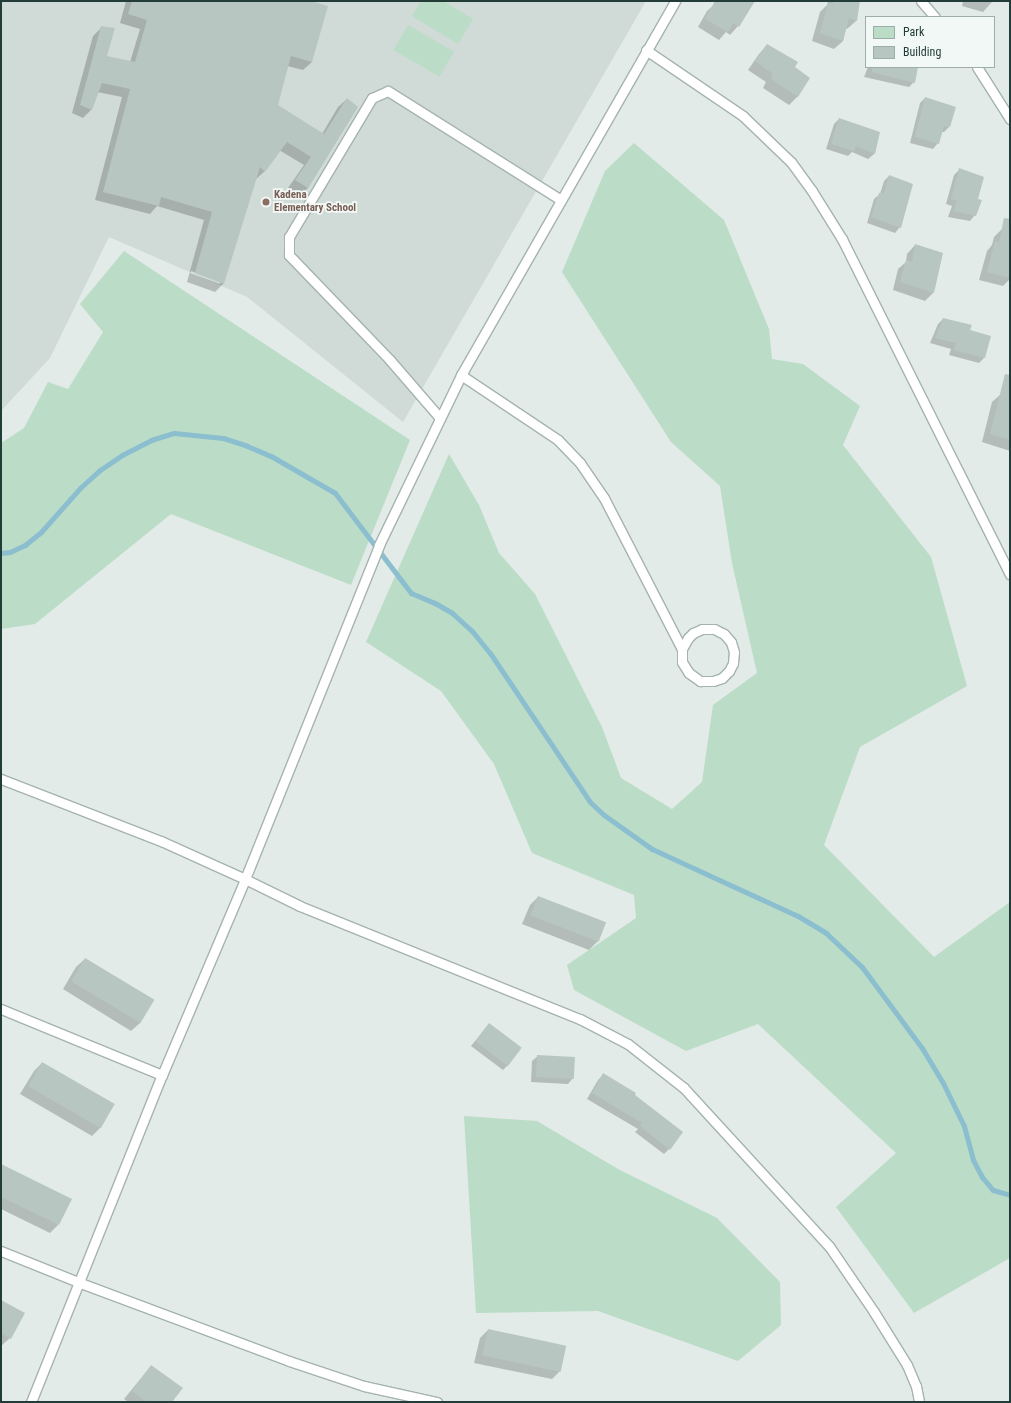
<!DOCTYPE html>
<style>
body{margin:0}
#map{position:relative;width:1011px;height:1403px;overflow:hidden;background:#e2ebe8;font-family:"Roboto Condensed",sans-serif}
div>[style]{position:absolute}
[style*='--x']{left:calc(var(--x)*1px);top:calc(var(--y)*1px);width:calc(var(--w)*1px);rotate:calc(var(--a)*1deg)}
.built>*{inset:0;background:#d0dbd7}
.green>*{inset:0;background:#bbdcc7;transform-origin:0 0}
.shadow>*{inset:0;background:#0003}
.stream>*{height:5px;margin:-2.5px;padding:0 2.5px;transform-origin:2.5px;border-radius:2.5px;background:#8bbecf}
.building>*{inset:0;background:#b7c6c1;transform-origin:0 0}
.roads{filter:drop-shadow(1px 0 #a5b3af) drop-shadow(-1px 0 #a5b3af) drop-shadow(0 1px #a5b3af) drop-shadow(0 -1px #a5b3af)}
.service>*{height:9px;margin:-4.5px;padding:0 4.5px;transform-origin:4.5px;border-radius:4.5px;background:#fff}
.dots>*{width:11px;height:11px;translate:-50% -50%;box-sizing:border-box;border:2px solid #f2f8f6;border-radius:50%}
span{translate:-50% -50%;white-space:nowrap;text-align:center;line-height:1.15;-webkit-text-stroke:3.5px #f2f8f6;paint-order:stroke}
.education-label{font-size:11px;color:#785e54;font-weight:700}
.left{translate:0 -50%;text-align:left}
.frame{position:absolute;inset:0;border:2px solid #223c37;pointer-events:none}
.legend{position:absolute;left:865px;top:16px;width:130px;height:52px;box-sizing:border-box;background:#f2f8f6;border:1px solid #9fadaa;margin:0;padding:5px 7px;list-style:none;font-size:12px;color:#223c37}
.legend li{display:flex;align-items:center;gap:8px;height:20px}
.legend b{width:20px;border:1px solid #9fadaa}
</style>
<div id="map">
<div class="built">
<div style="clip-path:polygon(1px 1px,646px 1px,403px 422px,247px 297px,109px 237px,50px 358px,1px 411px)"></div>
</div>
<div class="green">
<div style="clip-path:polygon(421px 1px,443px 1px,473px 19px,458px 44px,412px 16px)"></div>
<div style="left:408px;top:25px;width:53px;height:29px;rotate:30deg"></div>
<div style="clip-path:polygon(634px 143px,724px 220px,769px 329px,772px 359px,803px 364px,860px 406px,843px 445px,931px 557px,967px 686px,860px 747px,824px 845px,934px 957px,1010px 902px,1010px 1258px,914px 1313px,836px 1207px,896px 1153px,758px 1024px,686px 1051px,574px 990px,567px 965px,636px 918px,634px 895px,532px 853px,494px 764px,441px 691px,366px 642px,449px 454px,479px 505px,499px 553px,535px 594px,602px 727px,621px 778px,672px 809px,702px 782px,713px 705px,757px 673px,732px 563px,720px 486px,671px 442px,562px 272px,605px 171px)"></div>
<div style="clip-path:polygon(124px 251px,410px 440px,351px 585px,171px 514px,35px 624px,1px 629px,1px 443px,24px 428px,48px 382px,68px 389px,103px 332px,80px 304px)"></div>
<div style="clip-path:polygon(464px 1116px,537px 1121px,618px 1169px,717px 1218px,780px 1282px,781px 1325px,738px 1361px,598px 1311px,476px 1313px)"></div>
</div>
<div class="shadow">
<div style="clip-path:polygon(evenodd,126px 1px,307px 1px,312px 62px,303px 70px,287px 66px,277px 105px,322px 134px,338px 107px,347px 99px,357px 107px,308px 188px,299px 196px,288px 188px,304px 165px,279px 150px,265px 171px,256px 179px,223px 284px,215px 292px,187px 282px,204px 220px,157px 206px,150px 214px,95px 200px,122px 97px,97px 92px,91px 110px,83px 118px,72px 113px,93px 36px,102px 27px,106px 57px,130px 62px,140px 29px,120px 23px,126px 1px,191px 271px,220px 281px,220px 284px,190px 273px,191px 271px)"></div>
<div style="clip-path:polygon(719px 1px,754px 1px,738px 26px,730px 35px,726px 32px,719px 40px,698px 27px,707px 11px)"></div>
<div style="clip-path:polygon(828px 1px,859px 1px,856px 21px,847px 29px,846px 28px,843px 41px,834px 49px,812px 41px,820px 12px,827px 5px)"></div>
<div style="clip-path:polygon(963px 1px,993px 1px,983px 12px,962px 6px)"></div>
<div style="clip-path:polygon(767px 45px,793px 67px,798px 96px,789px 105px,763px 88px,766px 82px,748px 70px,759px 54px)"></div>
<div style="clip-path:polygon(868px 67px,917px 67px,914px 82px,909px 87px,864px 77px)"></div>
<div style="clip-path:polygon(925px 98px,949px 127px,944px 132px,941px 132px,938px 143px,933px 149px,910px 143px,920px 103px)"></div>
<div style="clip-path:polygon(839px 119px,879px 133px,874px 154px,868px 159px,852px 152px,848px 156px,826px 149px,834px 124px)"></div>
<div style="clip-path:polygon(959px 170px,977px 200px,975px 215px,970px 221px,948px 217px,952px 206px,946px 204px,954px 175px)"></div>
<div style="clip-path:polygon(889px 176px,900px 227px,895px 233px,867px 223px,874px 199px,880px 194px,884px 181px)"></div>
<div style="clip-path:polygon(1002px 229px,1010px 232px,1010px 279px,1003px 286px,979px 280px,987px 251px,992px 245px,994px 237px)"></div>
<div style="clip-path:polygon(915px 245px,933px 293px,925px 301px,893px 290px,898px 269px,906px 262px,907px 254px)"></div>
<div style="clip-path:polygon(943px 319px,969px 331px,984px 358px,979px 363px,949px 355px,951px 349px,930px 343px,938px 324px)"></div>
<div style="clip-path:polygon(1001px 394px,1010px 397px,1010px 451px,982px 442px,992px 402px)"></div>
<div style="clip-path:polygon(538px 897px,598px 941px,589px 950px,522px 924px,530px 905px)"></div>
<div style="clip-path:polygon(85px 959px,153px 1000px,140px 1023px,131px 1031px,63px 989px,76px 967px)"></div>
<div style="clip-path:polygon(489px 1024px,508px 1065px,503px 1070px,471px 1046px)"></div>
<div style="clip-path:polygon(538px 1056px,573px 1078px,568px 1084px,531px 1082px,532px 1061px)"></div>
<div style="clip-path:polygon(42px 1063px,113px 1104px,100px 1128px,92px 1136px,20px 1094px,34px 1071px)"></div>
<div style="clip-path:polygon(603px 1075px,634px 1095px,669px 1149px,664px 1154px,635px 1132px,638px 1129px,587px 1099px,598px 1080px)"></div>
<div style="clip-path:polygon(1px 1165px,58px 1225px,50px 1233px,1px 1209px)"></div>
<div style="clip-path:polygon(1px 1301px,10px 1338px,1px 1346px)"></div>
<div style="clip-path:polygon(488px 1330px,560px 1371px,552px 1379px,474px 1363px,480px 1338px)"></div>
<div style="clip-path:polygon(151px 1366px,171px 1402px,128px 1402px,124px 1399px)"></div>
</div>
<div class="stream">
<div style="--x:1;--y:553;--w:9;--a:-6"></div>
<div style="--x:10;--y:552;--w:17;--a:-25"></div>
<div style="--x:25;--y:545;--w:21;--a:-39"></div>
<div style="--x:41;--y:532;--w:59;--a:-48.4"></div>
<div style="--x:80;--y:488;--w:27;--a:-42"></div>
<div style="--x:100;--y:470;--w:27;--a:-34"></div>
<div style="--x:122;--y:455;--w:33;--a:-27"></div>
<div style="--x:151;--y:440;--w:24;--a:-17"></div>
<div style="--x:174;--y:433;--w:49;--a:5.8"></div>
<div style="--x:223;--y:438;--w:25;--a:18"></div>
<div style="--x:247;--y:446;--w:26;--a:23"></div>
<div style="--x:271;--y:456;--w:74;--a:30"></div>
<div style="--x:335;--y:493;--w:126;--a:52.8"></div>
<div style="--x:411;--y:593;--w:26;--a:23"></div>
<div style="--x:435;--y:603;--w:20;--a:30"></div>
<div style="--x:452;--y:613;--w:27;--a:42"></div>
<div style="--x:472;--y:631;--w:28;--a:51"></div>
<div style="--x:490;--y:653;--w:179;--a:56.1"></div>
<div style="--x:590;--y:802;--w:19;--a:43"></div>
<div style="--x:604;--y:815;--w:59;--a:35.3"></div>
<div style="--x:652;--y:849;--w:161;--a:24.7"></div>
<div style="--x:798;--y:916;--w:33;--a:31"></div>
<div style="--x:826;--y:933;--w:50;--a:43.4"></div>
<div style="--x:862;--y:967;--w:101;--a:53.5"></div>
<div style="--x:922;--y:1048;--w:39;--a:59"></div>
<div style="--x:942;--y:1081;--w:50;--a:63.9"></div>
<div style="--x:964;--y:1126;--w:35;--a:75"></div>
<div style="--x:973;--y:1160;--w:19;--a:62"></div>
<div style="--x:982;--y:1177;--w:17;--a:50"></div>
<div style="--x:993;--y:1190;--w:18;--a:16"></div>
</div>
<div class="building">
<div style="clip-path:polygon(132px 1px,311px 1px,328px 6px,312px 62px,291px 56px,278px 105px,324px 134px,347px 98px,358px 107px,308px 188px,295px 180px,311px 157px,287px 142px,265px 172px,260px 167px,224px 284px,195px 273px,212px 212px,161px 197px,159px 206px,103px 192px,130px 89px,102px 83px,92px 110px,80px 105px,101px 26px,115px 28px,107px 56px,135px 62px,147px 20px,128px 14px)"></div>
<div style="clip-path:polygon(715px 1px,755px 1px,739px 27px,733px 23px,728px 32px,705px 19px)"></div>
<div style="clip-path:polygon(833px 1px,860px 1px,857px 21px,849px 18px,843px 41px,820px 33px,828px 3px,833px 4px)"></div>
<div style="clip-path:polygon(767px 44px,798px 62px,795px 67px,810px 78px,798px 97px,771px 79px,773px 74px,755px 61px)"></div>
<div style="clip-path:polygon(873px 67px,918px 67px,915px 83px,872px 72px)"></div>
<div style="clip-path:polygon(925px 97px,956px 107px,950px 127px,944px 126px,939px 144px,915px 137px)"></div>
<div style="clip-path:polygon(839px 118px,880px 132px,875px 154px,856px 146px,854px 151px,831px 144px)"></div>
<div style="clip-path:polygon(959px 168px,984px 177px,978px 199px,982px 200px,976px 216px,953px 211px,957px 201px,951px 199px)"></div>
<div style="clip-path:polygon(889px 175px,913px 184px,901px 228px,871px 217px,879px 193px,884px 193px)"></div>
<div style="clip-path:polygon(1004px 218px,1010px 219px,1010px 278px,987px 272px,995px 241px,999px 242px)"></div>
<div style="clip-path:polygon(915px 244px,943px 253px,934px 293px,900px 282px,906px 260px,912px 262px)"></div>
<div style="clip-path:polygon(943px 318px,972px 325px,970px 330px,991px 336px,985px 358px,954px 350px,956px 343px,935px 338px)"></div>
<div style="clip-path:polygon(1005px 374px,1010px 375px,1010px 440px,990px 434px)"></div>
<div style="left:538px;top:896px;width:73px;height:21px;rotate:21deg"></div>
<div style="left:85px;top:958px;width:81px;height:27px;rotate:31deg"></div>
<div style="left:489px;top:1023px;width:41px;height:23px;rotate:37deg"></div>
<div style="left:537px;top:1055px;width:38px;height:22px;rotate:3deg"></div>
<div style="left:42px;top:1062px;width:84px;height:28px;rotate:30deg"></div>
<div style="clip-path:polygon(603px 1073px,636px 1093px,635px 1095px,683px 1132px,670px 1150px,640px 1126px,642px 1123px,592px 1093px)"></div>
<div style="clip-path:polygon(1px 1164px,72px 1199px,59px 1225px,1px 1197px)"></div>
<div style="clip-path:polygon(1px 1300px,25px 1313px,11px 1339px,1px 1333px)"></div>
<div style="left:488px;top:1329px;width:80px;height:27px;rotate:12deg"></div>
<div style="clip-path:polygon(151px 1365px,183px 1388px,172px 1402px,147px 1402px,132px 1391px)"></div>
</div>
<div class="roads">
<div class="service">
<div style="--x:921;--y:1;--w:21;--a:49"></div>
<div style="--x:646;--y:50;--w:117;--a:34.2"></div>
<div style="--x:743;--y:116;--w:66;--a:43.8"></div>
<div style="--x:791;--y:162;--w:36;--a:54"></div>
<div style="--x:812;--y:191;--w:57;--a:58"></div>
<div style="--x:842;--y:239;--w:375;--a:63.4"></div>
<div style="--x:977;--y:67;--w:62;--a:57.6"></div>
<div style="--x:461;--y:375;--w:117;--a:33.8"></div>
<div style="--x:558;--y:440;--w:32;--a:46"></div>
<div style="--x:580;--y:463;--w:42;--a:55.6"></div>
<div style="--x:604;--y:498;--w:170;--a:62.7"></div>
<div style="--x:682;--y:649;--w:13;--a:90"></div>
<div style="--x:682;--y:662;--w:13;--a:58"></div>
<div style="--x:689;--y:673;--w:14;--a:36"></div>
<div style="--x:700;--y:681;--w:13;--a:0"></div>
<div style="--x:713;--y:681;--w:9;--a:-18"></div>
<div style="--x:722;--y:678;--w:10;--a:-45"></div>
<div style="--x:729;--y:671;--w:9;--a:-63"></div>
<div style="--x:733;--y:663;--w:11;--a:-85"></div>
<div style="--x:734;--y:652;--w:10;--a:-107"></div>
<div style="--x:731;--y:642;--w:11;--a:-131"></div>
<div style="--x:724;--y:634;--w:11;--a:-153"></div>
<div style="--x:714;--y:629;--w:12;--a:180"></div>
<div style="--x:702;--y:629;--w:10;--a:156"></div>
<div style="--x:693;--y:633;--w:7;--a:135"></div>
<div style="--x:688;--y:638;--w:13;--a:119"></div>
<div style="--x:440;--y:418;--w:77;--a:-130.8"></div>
<div style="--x:390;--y:360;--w:146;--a:-133.9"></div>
<div style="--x:289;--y:255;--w:18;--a:-90"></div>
<div style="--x:289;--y:237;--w:162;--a:-59.2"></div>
<div style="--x:372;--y:98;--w:17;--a:-24"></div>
<div style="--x:388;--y:91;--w:204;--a:32.2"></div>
<div style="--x:1;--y:779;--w:172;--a:21.2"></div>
<div style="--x:161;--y:841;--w:92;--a:24.3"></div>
<div style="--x:245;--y:879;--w:61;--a:26.1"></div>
<div style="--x:300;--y:906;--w:302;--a:22"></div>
<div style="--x:580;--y:1019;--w:54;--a:27.5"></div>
<div style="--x:628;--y:1044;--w:71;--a:38.2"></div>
<div style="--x:684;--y:1088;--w:214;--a:47.5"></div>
<div style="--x:829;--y:1246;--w:80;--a:55.7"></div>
<div style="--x:874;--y:1312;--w:62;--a:58.1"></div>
<div style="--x:907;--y:1365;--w:23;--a:67"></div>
<div style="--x:916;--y:1386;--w:16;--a:79"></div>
<div style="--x:1;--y:1009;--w:174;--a:22.3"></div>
<div style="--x:1;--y:1251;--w:83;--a:21.9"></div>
<div style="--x:78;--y:1282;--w:225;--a:20.5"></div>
<div style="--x:289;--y:1361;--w:79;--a:18.4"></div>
<div style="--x:364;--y:1386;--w:75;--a:12.4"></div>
<div style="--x:31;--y:1402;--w:352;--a:-68.2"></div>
<div style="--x:162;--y:1075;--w:213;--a:-67"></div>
<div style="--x:245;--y:879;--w:360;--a:-68.1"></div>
<div style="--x:379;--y:545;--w:189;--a:-64.2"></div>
<div style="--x:461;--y:375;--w:431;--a:-60.2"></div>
</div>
</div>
<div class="dots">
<div style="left:266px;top:202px;background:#8d6e63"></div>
</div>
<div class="education-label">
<span class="left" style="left:274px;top:202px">Kadena<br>Elementary School</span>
</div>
<div class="frame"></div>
<ul class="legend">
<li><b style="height:11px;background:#bbdcc7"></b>Park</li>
<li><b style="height:11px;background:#b7c6c1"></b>Building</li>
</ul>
</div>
